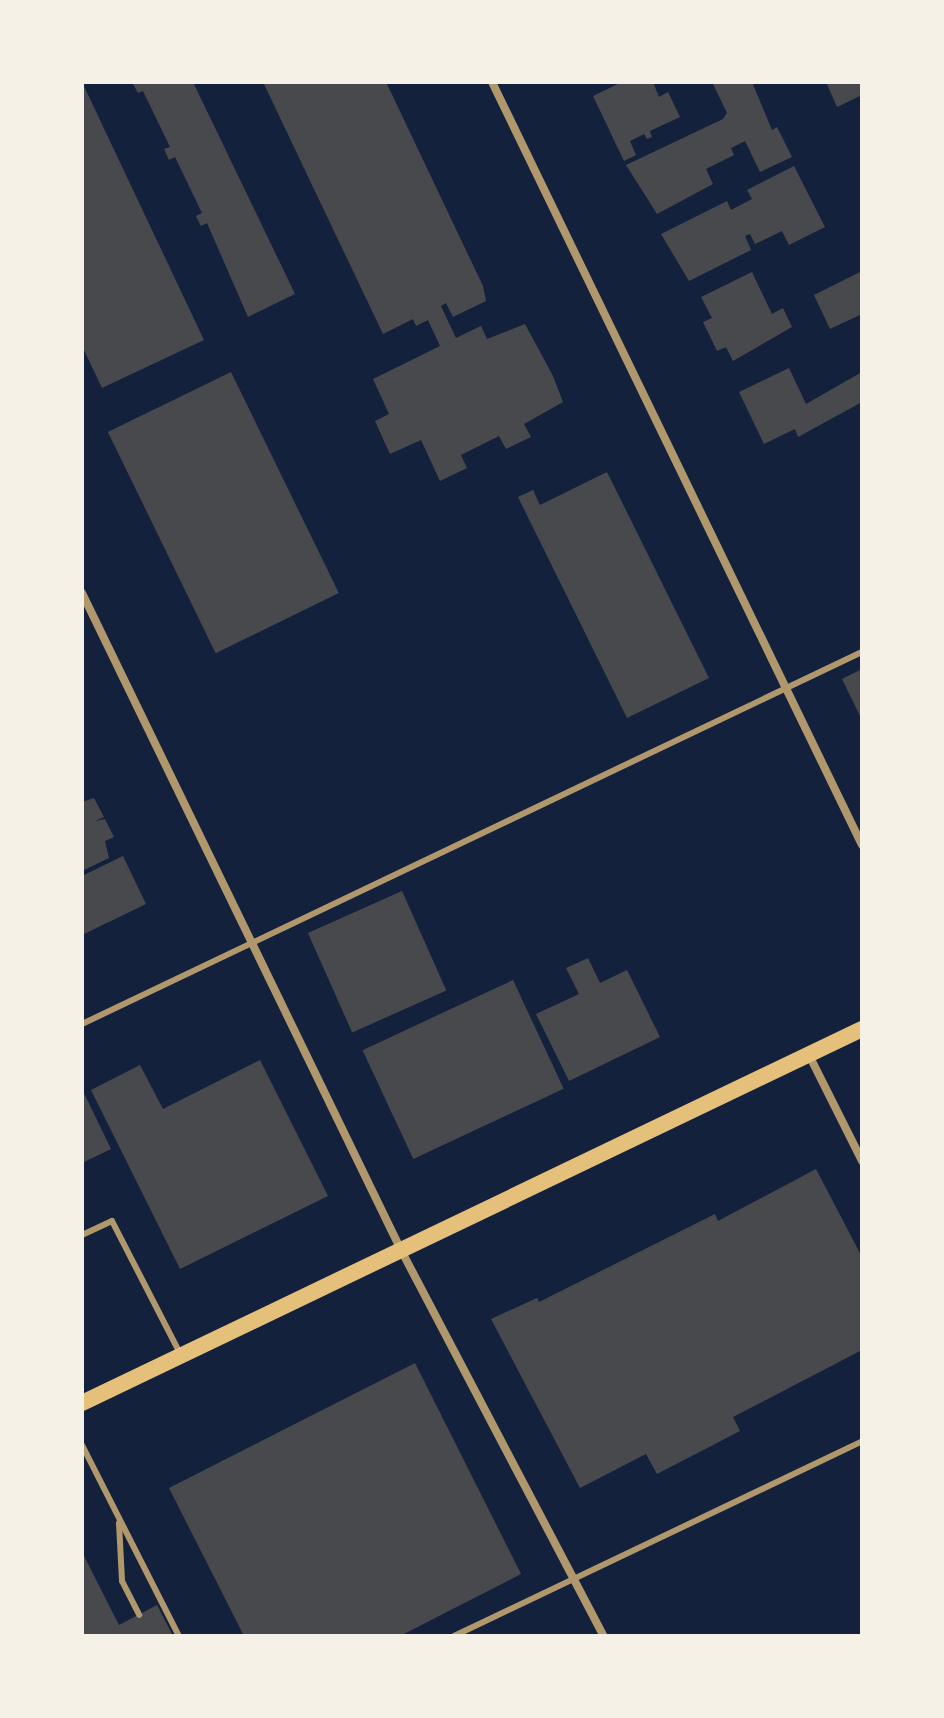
<!DOCTYPE html>
<style>
body{margin:0}
#map{position:relative;width:944px;height:1718px;overflow:hidden;background:#14213d;font-family:"PT Serif",serif}
div>[style]{position:absolute}
[style*='--x']{left:calc(var(--x)*1px);top:calc(var(--y)*1px);width:calc(var(--w)*1px);rotate:calc(var(--a)*1deg)}
.building>*{inset:0;background:#48494c;transform-origin:0 0}
.service>*{height:6px;margin:-3px;padding:0 3px;transform-origin:3px;border-radius:3px;background:#b1986c}
.minor>*{height:8px;margin:-4px;padding:0 4px;transform-origin:4px;border-radius:4px;background:#b1986c}
.secondary>*{height:16px;margin:-8px;padding:0 8px;transform-origin:8px;border-radius:8px;background:#e5c07b}
span{translate:-50% -50%;white-space:nowrap;text-align:center;line-height:1.15;-webkit-text-stroke:8px #f6f1e7;paint-order:stroke}
.frame{position:absolute;inset:0;border:84px solid #f6f1e7;pointer-events:none}
</style>
<div id="map">
<div class="building">
<div style="clip-path:polygon(82px 82px,204px 340px,102px 388px,82px 346px)"></div>
<div style="clip-path:polygon(132px 82px,193px 82px,295px 294px,248px 317px,207px 223px,201px 226px,196px 216px,202px 213px,175px 157px,169px 160px,164px 149px,170px 147px,143px 91px,138px 93px)"></div>
<div style="clip-path:polygon(263px 82px,386px 82px,483px 286px,486px 301px,453px 317px,446px 303px,441px 306px,456px 338px,481px 326px,487px 339px,525px 324px,553px 376px,563px 402px,524px 424px,531px 437px,506px 449px,499px 436px,461px 455px,467px 468px,440px 481px,421px 440px,390px 454px,375px 421px,389px 414px,373px 379px,440px 346px,428px 320px,416px 326px,413px 319px,383px 334px)"></div>
<div style="clip-path:polygon(622px 82px,653px 82px,659px 97px,668px 92px,680px 117px,650px 131px,652px 137px,647px 139px,644px 134px,630px 141px,636px 155px,624px 161px,593px 96px)"></div>
<div style="clip-path:polygon(712px 82px,752px 82px,772px 130px,777px 127px,792px 157px,760px 172px,745px 141px,731px 148px,734px 155px,706px 169px,713px 184px,657px 214px,626px 165px,723px 119px,727px 113px)"></div>
<div style="clip-path:polygon(826px 82px,862px 82px,862px 95px,837px 107px)"></div>
<div style="clip-path:polygon(794px 166px,825px 227px,789px 245px,782px 231px,755px 244px,750px 234px,745px 236px,751px 250px,689px 281px,661px 234px,727px 201px,731px 210px,752px 199px,747px 190px)"></div>
<div style="clip-path:polygon(862px 271px,862px 314px,830px 329px,814px 295px)"></div>
<div style="clip-path:polygon(752px 272px,772px 314px,783px 308px,792px 327px,733px 361px,726px 347px,717px 351px,703px 322px,712px 318px,701px 297px)"></div>
<div style="clip-path:polygon(789px 368px,806px 404px,862px 372px,862px 402px,798px 437px,795px 429px,764px 444px,739px 392px)"></div>
<div style="left:231px;top:372px;width:246px;height:137px;rotate:64deg"></div>
<div style="clip-path:polygon(607px 472px,709px 678px,627px 718px,518px 497px,533px 490px,540px 505px)"></div>
<div style="clip-path:polygon(862px 669px,862px 720px,842px 679px)"></div>
<div style="clip-path:polygon(94px 798px,104px 817px,95px 821px,105px 819px,114px 837px,105px 841px,109px 858px,82px 871px,82px 802px)"></div>
<div style="clip-path:polygon(123px 856px,146px 904px,82px 935px,82px 876px)"></div>
<div style="left:402px;top:891px;width:109px;height:103px;rotate:66deg"></div>
<div style="clip-path:polygon(588px 958px,600px 983px,627px 970px,660px 1037px,569px 1081px,536px 1014px,579px 994px,566px 968px)"></div>
<div style="left:513px;top:980px;width:120px;height:166px;rotate:65deg"></div>
<div style="clip-path:polygon(260px 1060px,328px 1196px,180px 1269px,91px 1090px,140px 1065px,163px 1109px)"></div>
<div style="clip-path:polygon(82px 1089px,111px 1149px,82px 1163px)"></div>
<div style="clip-path:polygon(816px 1169px,862px 1257px,862px 1350px,733px 1417px,740px 1431px,657px 1474px,646px 1454px,580px 1488px,491px 1319px,537px 1298px,539px 1302px,715px 1214px,718px 1221px)"></div>
<div style="clip-path:polygon(415px 1363px,521px 1574px,400px 1636px,244px 1636px,169px 1488px)"></div>
<div style="clip-path:polygon(82px 1552px,119px 1625px,157px 1605px,173px 1636px,82px 1636px)"></div>
</div>
<div class="service">
<div style="--x:82;--y:1024;--w:864;--a:-25.5"></div>
<div style="--x:82;--y:1235;--w:33;--a:-25"></div>
<div style="--x:112;--y:1221;--w:151;--a:62.8"></div>
<div style="--x:82;--y:1445;--w:214;--a:63.1"></div>
<div style="--x:119;--y:1523;--w:58;--a:87"></div>
<div style="--x:122;--y:1581;--w:38;--a:63"></div>
<div style="--x:454;--y:1636;--w:452;--a:-25.5"></div>
</div>
<div class="minor">
<div style="--x:492;--y:82;--w:848;--a:64.13"></div>
<div style="--x:82;--y:593;--w:730;--a:64.1"></div>
<div style="--x:401;--y:1250;--w:436;--a:62.3"></div>
<div style="--x:809;--y:1055;--w:119;--a:63.4"></div>
</div>
<div class="secondary">
<div style="--x:82;--y:1403;--w:865;--a:-25.62"></div>
</div>
<div class="frame"></div>
</div>
